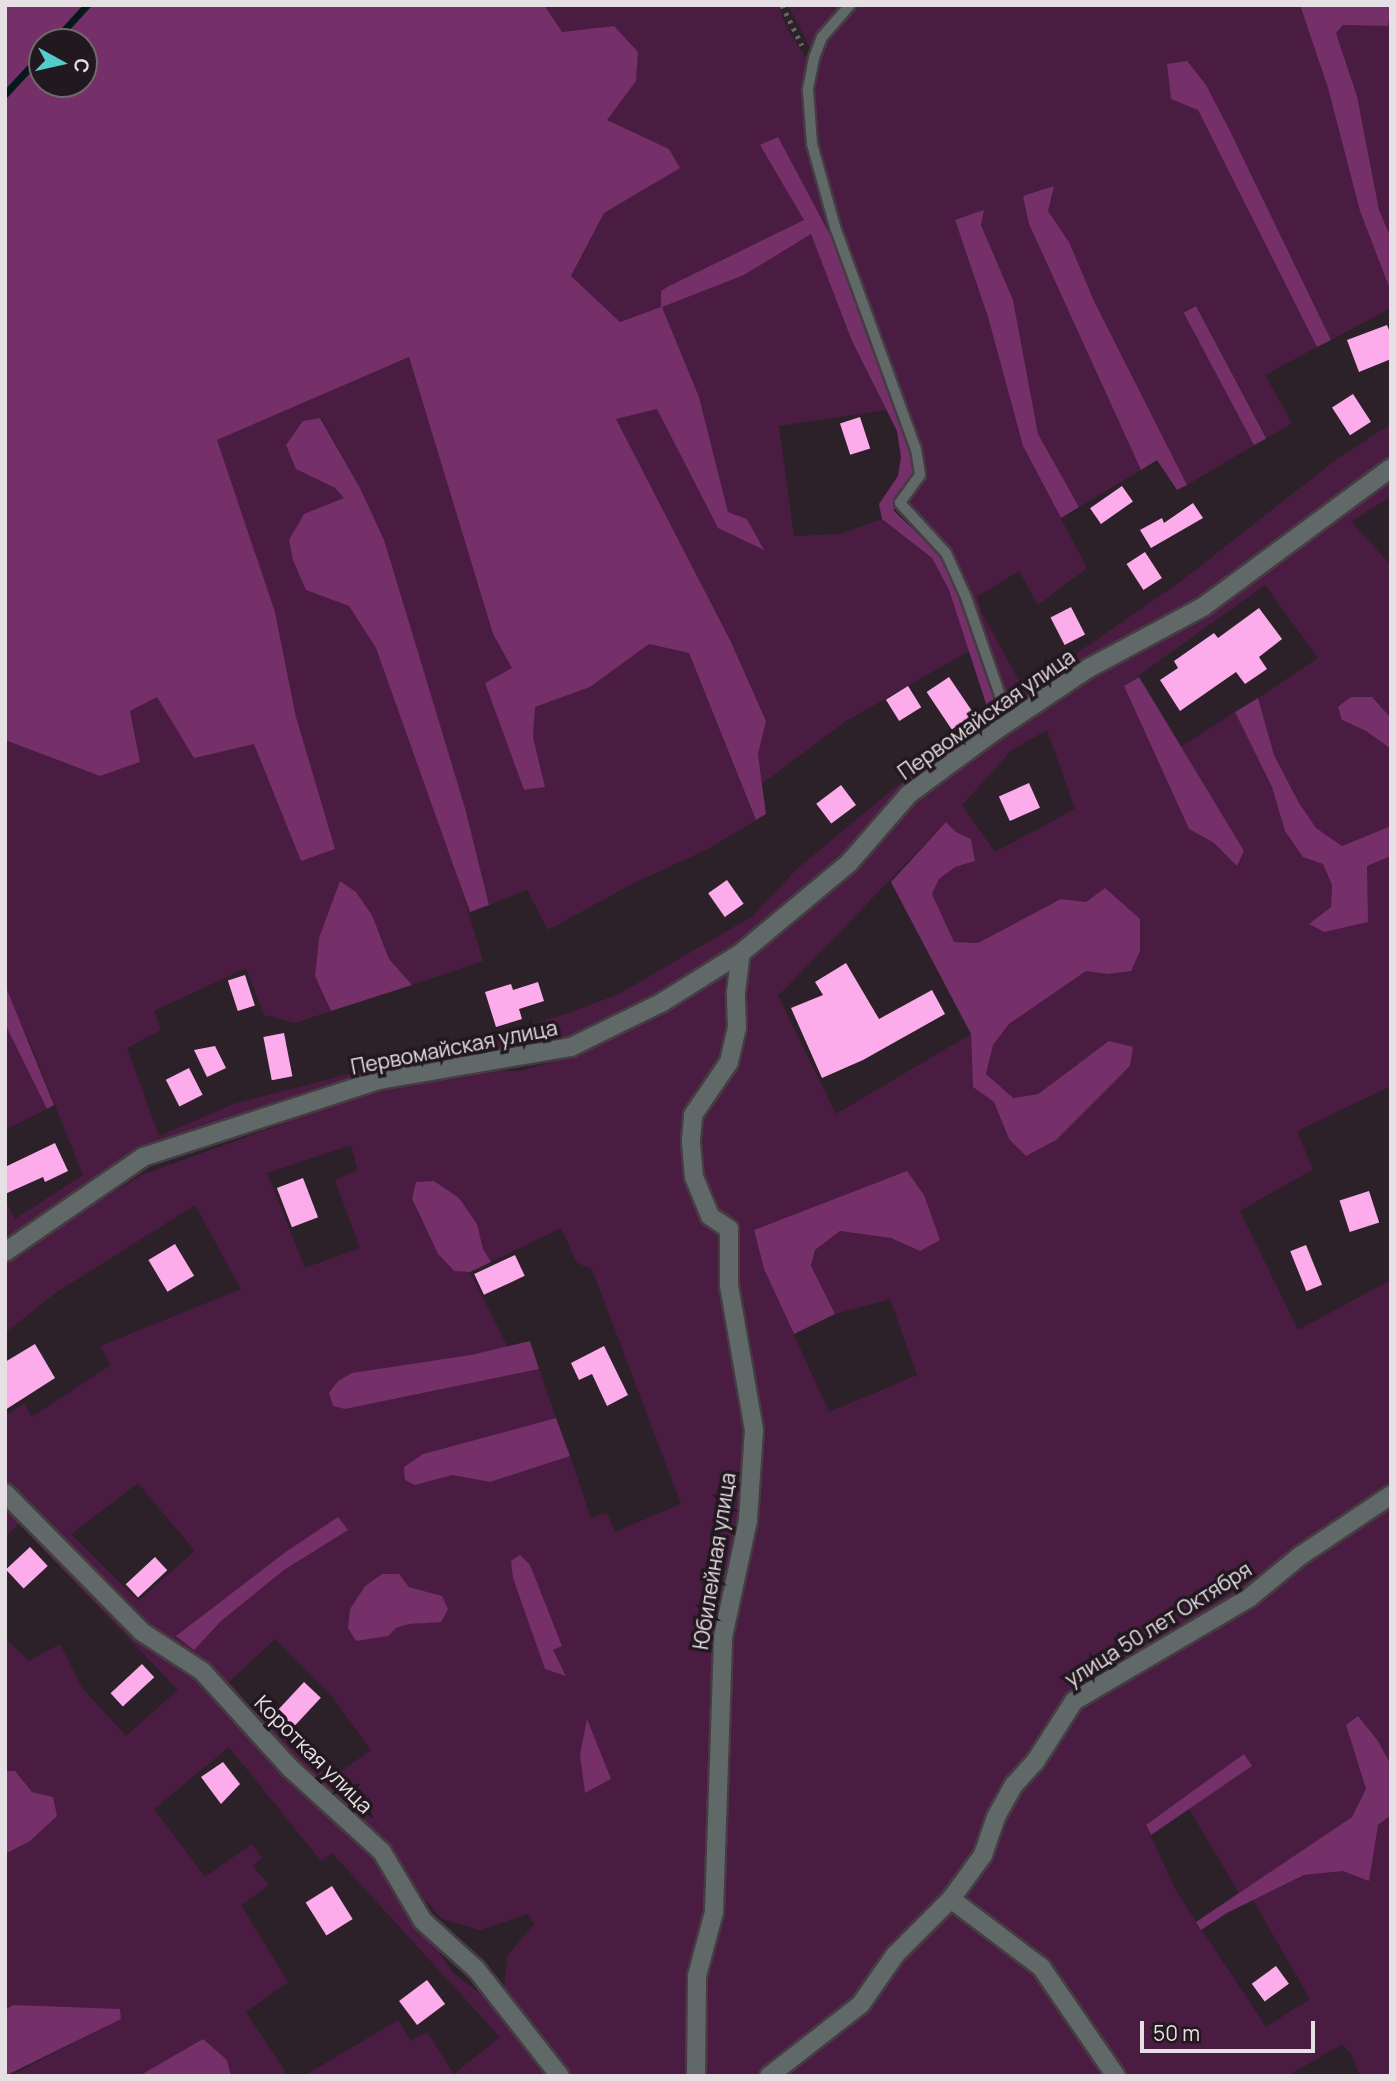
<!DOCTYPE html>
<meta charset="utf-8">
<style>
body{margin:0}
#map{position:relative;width:1396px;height:2081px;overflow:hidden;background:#2c2129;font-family:Manrope,sans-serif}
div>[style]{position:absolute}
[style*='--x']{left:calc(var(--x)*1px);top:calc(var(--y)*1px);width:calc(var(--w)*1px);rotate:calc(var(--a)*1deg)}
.green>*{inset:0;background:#4b1c42}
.forest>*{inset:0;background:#752f69;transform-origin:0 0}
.stream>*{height:7px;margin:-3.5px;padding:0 3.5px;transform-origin:3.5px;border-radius:3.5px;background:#061919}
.building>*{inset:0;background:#fdaceb;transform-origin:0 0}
.path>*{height:4.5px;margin-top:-2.25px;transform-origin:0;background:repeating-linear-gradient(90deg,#6b6269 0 3.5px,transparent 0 8.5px)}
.roads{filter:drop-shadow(2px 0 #463c43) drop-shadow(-2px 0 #463c43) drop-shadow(0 2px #463c43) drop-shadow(0 -2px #463c43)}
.service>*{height:10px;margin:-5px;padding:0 5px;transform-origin:5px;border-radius:5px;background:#616968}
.minor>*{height:18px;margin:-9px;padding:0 9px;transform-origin:9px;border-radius:9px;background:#616968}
span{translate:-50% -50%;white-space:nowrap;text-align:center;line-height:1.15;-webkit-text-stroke:7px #22181f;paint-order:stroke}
.street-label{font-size:21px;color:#e6dfe4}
.frame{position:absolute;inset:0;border:7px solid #e6dfe4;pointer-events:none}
.north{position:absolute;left:28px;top:28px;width:70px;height:70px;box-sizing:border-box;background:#22181f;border:2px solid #70686e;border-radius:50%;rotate:98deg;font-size:19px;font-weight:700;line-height:28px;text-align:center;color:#e6dfe4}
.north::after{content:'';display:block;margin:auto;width:24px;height:32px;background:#52cdcc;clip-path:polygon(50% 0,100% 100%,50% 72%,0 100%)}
.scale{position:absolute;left:1140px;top:2021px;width:175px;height:32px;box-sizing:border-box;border:4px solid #e6dfe4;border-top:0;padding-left:9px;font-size:21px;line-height:24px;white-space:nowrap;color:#e6dfe4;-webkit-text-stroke:5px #22181f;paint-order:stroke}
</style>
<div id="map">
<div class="green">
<div style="clip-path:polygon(544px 5px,778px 5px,787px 29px,807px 59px,804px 90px,808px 150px,838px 250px,777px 137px,760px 146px,805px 220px,669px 286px,661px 306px,744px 275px,811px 233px,852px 341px,886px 410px,779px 426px,794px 536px,840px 534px,882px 519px,932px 558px,949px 590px,969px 651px,846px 721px,762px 784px,758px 754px,766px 721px,731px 642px,616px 419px,657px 409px,718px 527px,763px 549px,747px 519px,728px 512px,699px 397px,662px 307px,620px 322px,571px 277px,604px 213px,679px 168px,669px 149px,607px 120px,636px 81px,614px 26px,562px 32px)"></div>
<div style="clip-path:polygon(788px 5px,843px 5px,810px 48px)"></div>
<div style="clip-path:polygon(858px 5px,1300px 5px,1328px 88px,1360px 211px,1391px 292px,1391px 308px,1331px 340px,1230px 131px,1198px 110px,1317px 347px,1265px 375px,1292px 423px,1267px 438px,1196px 306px,1184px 311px,1256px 444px,1187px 485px,1095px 303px,1069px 242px,1048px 211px,1029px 224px,1141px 470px,1079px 507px,1038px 434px,1013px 300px,981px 225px,955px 220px,988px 317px,1023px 446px,1087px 568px,1038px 605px,1019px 571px,977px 597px,982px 613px,1024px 690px,1180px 582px,1337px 459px,1391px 424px,1391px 460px,1199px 603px,1010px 712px,951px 551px,908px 506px,908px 498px,925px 468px,923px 449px,840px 227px,816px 145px,814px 72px,824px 46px,838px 24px)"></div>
<div style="clip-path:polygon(1391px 20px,1391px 238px,1379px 210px,1357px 96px,1336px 33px,1343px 25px,1387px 26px)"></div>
<div style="clip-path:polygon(409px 357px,493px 634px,513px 668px,485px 683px,524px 790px,545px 787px,533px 737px,534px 707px,590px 687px,649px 644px,689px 653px,756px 820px,708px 849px,634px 883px,548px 930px,527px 890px,489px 905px,465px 808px,383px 540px,360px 488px,321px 418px,303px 421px,296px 469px,335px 488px,344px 498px,306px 590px,349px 606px,376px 648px,446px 838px,483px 961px,412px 985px,389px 959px,372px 915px,356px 892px,340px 882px,319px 938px,315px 976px,331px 1011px,295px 1023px,264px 1015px,246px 968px,154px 1011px,161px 1030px,127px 1048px,159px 1136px,234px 1104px,482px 1039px,566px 1014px,619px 994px,753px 916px,797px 869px,910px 775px,998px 711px,1000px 717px,846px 860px,735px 947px,657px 998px,569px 1040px,379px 1077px,143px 1152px,5px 1247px,5px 1200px,15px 1219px,83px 1175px,30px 1043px,5px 991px,5px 740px,100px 776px,140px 762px,130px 711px,157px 696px,194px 757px,254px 743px,301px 861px,296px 717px,275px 612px,217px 440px)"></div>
<div style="clip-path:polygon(evenodd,1391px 473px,1391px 496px,1351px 522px,1391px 565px,1391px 718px,1372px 697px,1342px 720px,1366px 731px,1391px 749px,1391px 826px,1342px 846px,1316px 828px,1299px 803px,1274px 755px,1258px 698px,1318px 658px,1265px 585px,1124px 686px,1189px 829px,1214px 843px,1237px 865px,1244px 851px,1181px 747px,1235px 712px,1272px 787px,1285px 831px,1303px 856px,1323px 864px,1332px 885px,1331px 907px,1309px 924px,1324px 932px,1367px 866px,1391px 856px,1391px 1086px,1297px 1131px,1313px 1169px,1240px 1211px,1298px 1330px,1391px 1280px,1391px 1765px,1378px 1741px,1358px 1716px,1346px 1725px,1366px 1789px,1352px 1817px,1239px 1893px,1189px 1809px,1251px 1766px,1146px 1826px,1177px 1893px,1266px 2027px,1310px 1999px,1253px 1900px,1304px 1875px,1343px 1871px,1378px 1825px,1391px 1815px,1391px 2076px,1360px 2076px,1351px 2054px,1342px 2044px,1288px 2076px,570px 2076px,504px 1987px,508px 1955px,534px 1924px,528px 1914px,480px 1930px,442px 1919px,415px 1888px,387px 1847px,140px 1620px,5px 1481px,5px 1416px,24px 1403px,32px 1417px,111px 1365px,100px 1346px,241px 1289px,195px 1205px,57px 1292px,5px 1333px,5px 1261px,141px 1175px,335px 1105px,415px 1081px,491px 1070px,520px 1071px,575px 1055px,671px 1007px,856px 865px,932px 785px,1001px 734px,1391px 473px,1047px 730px,1075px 809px,995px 852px,962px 805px,1012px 750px,1047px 730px,1391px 473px,946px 822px,956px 832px,971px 839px,974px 861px,955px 867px,938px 879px,932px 894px,954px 942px,978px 943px,1061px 899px,1086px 902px,1105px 888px,1107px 974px,1086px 971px,1009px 1024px,993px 1045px,986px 1074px,1012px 1098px,1038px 1094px,1077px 1064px,1130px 1067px,1106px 1088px,1009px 1139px,994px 1102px,973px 1087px,971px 1034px,836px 1114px,778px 996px,946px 822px,1391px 473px,351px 1145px,358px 1170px,335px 1180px,360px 1248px,305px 1268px,267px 1173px,351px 1145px,1391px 473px,434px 1181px,477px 1224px,483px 1250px,491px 1262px,561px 1228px,577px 1263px,592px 1269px,681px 1504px,615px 1532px,607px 1513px,591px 1518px,570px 1456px,490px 1482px,451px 1475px,423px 1454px,556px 1418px,539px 1369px,345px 1409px,471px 1355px,508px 1348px,470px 1272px,453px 1271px,438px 1254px,420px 1218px,412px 1199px,417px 1182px,434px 1181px,1391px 473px,924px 1195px,920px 1251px,891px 1238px,840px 1231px,815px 1250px,811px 1267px,835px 1314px,890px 1299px,917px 1375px,829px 1412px,764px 1269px,754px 1230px,924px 1195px,1391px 473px,138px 1483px,195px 1551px,138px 1601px,71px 1534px,138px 1483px,1391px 473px,338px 1518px,347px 1530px,284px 1570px,221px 1621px,194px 1649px,177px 1637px,287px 1551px,338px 1518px,1391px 473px,382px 1574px,399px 1574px,409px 1587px,442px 1596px,441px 1621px,409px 1624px,396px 1628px,348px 1628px,350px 1609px,365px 1586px,382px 1574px,1391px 473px,547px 1611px,561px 1646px,553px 1650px,566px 1675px,539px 1651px,536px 1635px,547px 1611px,1391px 473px,275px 1639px,331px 1695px,371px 1750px,330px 1779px,248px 1705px,229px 1682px,275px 1639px)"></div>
<div style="clip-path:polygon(5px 1024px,47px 1109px,5px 1130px)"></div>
<div style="clip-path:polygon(5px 1502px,195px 1678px,258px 1749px,364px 1847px,385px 1871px,453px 1973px,494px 2004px,549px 2076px,304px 2076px,398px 2020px,411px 2041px,427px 2032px,454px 2074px,500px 2037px,332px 1853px,321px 1861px,229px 1747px,154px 1809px,205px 1877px,252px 1844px,262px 1858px,253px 1866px,269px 1885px,241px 1905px,288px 1982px,246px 2012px,288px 2076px,231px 2076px,227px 2060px,150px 2071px,139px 2076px,10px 2076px,121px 2018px,13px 2005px,5px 2010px,5px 1854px,30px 1841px,53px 1797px,31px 1792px,15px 1771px,5px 1771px,5px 1638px,29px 1661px,60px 1644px,82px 1688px,126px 1736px,178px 1690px,19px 1524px,5px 1537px)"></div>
</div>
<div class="forest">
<div style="clip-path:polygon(evenodd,5px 5px,544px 5px,562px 32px,614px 26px,638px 52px,636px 81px,607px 120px,669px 149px,680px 168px,604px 213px,571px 276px,620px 322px,661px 307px,661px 291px,669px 286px,804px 220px,760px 145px,778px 137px,838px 250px,911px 446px,916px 470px,895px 496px,894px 511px,935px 550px,950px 573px,998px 711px,990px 716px,949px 590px,932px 558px,882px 519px,879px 504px,898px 476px,901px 457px,897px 431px,852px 341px,811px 234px,744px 275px,662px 307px,699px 397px,728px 512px,747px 519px,764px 550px,718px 528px,657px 409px,616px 419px,731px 642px,766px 721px,758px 754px,766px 814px,756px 820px,689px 653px,649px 644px,590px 687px,535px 707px,533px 737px,545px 787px,524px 790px,485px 683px,512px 668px,493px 634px,409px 357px,217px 440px,275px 612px,296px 717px,335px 849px,301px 861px,254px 744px,194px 758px,157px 697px,130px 711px,140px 762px,100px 776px,5px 740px,5px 5px,42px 42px,84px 42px,84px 84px,42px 84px,42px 42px)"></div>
<div style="clip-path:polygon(1300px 5px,1391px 5px,1388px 26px,1343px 25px,1336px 33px,1357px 96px,1379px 210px,1391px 238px,1391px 292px,1360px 211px,1328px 88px)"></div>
<div style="clip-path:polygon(1187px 61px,1206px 85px,1230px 131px,1331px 340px,1317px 347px,1198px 110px,1171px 99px,1167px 64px)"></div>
<div style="clip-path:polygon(1054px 186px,1048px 211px,1069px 242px,1095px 303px,1187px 485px,1177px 490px,1157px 460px,1141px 470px,1029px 224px,1023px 196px)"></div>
<div style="clip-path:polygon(984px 210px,981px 225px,1013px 300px,1038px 434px,1079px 507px,1061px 518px,1023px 446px,988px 317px,955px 220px)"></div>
<div style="left:1196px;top:306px;width:150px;height:14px;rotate:62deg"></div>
<div style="clip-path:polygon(320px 418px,360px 488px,384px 540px,414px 639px,465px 808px,489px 905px,470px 912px,376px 648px,349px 606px,306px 590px,293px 560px,289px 540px,304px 514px,344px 498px,335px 488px,296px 469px,286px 445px,303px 421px)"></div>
<div style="clip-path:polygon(1139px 677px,1244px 851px,1237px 866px,1214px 843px,1189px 829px,1124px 686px)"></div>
<div style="clip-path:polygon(1351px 697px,1372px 697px,1391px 718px,1391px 749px,1366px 731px,1342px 720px,1338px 707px)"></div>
<div style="clip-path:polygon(1258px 698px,1274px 755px,1299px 803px,1316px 828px,1342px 846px,1391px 826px,1391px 856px,1367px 866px,1368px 922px,1324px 932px,1309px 924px,1331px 907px,1332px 885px,1323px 864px,1303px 857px,1285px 831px,1272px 787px,1235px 712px)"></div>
<div style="clip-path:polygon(946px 822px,956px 832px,971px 839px,975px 861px,955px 867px,939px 879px,932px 894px,954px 942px,978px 943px,1061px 899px,1086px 902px,1105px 888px,1140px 919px,1140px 951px,1131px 971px,1107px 974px,1086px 971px,1009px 1024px,993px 1045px,986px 1074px,1013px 1098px,1038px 1094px,1109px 1041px,1133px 1047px,1130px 1066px,1056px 1140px,1026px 1156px,1009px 1139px,994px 1102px,973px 1087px,971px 1034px,891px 882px)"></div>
<div style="clip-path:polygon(340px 881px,356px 892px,372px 915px,389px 959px,412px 985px,331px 1011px,315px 976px,319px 938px)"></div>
<div style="clip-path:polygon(7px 990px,54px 1105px,47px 1109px,5px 1024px)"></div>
<div style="clip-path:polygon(907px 1171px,924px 1195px,940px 1240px,920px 1251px,891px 1238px,840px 1231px,815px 1250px,811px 1266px,835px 1314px,794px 1334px,764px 1269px,754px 1230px)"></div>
<div style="clip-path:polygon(434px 1181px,459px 1198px,477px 1224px,483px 1249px,491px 1262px,470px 1272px,454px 1271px,438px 1254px,412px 1199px,416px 1182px)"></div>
<div style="clip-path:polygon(530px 1341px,539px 1369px,345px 1409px,333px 1406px,329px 1393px,338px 1381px,352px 1373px,471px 1355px)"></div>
<div style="clip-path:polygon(556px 1418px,570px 1456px,490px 1482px,452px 1475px,415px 1485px,405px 1480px,404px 1467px,423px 1454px)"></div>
<div style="clip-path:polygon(338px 1517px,348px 1530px,284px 1570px,221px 1621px,194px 1650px,176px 1636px,287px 1551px)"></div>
<div style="clip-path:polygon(520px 1555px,530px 1565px,562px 1646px,553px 1650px,566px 1676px,545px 1669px,513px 1578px,511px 1561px)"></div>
<div style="clip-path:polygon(382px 1574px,399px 1574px,409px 1587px,442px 1596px,448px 1609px,441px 1622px,409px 1624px,396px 1628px,388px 1636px,356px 1641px,348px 1628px,350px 1609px,365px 1586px)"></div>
<div style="clip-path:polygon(1358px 1716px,1378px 1741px,1391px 1765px,1391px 1815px,1378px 1825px,1369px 1881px,1343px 1871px,1304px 1875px,1227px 1913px,1201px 1930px,1196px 1922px,1352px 1817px,1366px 1789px,1346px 1725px)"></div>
<div style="clip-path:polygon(587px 1719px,611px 1779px,585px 1793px,580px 1755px)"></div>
<div style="clip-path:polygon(1244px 1754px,1252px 1766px,1151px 1835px,1146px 1825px)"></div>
<div style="clip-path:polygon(5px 1771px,15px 1771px,32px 1792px,53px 1797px,57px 1816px,30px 1841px,5px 1854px)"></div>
<div style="clip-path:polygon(13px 2005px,120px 2009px,121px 2019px,5px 2076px,5px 2010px)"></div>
<div style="clip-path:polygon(203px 2039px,227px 2060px,231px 2076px,139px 2076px)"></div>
</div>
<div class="stream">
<div style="--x:53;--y:42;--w:50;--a:-47.4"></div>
<div style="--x:5;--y:94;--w:54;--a:-47.2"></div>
</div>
<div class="building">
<div style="clip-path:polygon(1387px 325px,1391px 335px,1391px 359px,1359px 372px,1347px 340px)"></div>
<div style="left:1353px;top:394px;width:33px;height:25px;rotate:57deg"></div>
<div style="left:860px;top:417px;width:33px;height:21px;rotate:72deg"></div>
<div style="left:1122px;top:486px;width:19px;height:39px;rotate:55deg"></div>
<div style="clip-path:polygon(1193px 503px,1203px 518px,1151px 548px,1140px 530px,1162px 518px,1164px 523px)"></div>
<div style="left:1145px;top:552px;width:31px;height:22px;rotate:57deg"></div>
<div style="left:1071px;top:607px;width:31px;height:23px;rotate:63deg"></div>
<div style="clip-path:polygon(1259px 608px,1282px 639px,1259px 657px,1267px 669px,1245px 684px,1236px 672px,1180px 711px,1160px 680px,1178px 668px,1174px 661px,1214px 633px,1218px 638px)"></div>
<div style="left:949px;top:677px;width:45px;height:27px;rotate:56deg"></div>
<div style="left:908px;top:686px;width:25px;height:26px;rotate:58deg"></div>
<div style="left:1029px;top:783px;width:27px;height:33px;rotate:66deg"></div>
<div style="left:841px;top:785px;width:25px;height:31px;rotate:53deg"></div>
<div style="left:727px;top:880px;width:29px;height:23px;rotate:55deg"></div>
<div style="clip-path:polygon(846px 963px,879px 1019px,932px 990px,945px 1014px,863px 1060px,822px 1078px,791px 1008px,823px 995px,815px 982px)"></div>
<div style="left:245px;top:975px;width:32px;height:18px;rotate:72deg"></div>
<div style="clip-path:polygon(538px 982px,544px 1001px,519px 1009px,522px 1019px,496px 1027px,485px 992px,511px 984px,513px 990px)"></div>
<div style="left:284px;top:1033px;width:44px;height:21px;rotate:79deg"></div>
<div style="clip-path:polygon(215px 1046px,226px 1068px,207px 1077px,194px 1050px)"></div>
<div style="left:189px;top:1068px;width:30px;height:26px;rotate:63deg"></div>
<div style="clip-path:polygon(55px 1143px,68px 1171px,45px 1182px,43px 1177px,5px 1194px,5px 1167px)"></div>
<div style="left:303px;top:1178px;width:42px;height:28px;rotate:69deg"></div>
<div style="left:1369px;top:1191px;width:33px;height:31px;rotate:72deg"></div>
<div style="left:175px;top:1244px;width:37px;height:31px;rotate:59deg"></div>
<div style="left:1306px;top:1245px;width:43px;height:17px;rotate:68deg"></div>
<div style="left:515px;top:1255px;width:23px;height:45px;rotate:65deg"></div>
<div style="clip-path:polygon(35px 1344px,55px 1378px,5px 1410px,5px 1362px)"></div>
<div style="clip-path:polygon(604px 1346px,628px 1395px,607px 1406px,592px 1374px,579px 1380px,571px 1363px)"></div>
<div style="left:30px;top:1547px;width:26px;height:33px;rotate:47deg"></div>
<div style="left:155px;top:1557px;width:18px;height:40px;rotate:47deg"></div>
<div style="left:142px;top:1664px;width:18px;height:43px;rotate:47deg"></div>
<div style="left:304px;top:1682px;width:23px;height:42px;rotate:43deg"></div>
<div style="clip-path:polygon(223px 1762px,240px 1784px,221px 1804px,201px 1777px)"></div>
<div style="left:332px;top:1886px;width:39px;height:31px;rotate:58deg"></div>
<div style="left:1276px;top:1966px;width:22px;height:30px;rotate:54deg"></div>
<div style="left:427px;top:1980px;width:30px;height:35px;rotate:53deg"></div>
</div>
<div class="path">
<div style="--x:782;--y:5;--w:45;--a:63.4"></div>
</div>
<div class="roads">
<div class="service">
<div style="--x:850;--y:5;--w:43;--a:131.2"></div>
<div style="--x:822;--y:37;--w:22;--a:111"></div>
<div style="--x:814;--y:58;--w:33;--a:101"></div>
<div style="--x:808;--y:90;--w:54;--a:85.8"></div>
<div style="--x:812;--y:144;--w:86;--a:74.5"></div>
<div style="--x:835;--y:227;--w:236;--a:70"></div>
<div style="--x:916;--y:449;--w:26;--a:81"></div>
<div style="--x:920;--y:475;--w:34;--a:126"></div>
<div style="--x:900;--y:503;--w:68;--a:47.4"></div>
<div style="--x:946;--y:553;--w:48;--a:65.6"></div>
<div style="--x:966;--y:597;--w:131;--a:70.9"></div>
</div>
<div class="minor">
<div style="--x:5;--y:1252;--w:168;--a:-34.5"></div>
<div style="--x:143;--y:1157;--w:247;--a:-18.1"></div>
<div style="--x:378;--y:1080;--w:196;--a:-9.7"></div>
<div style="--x:571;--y:1047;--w:100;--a:-26.1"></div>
<div style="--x:661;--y:1003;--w:94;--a:-32"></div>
<div style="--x:741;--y:953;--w:141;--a:-39.8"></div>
<div style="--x:849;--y:863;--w:91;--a:-49"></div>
<div style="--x:909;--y:794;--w:108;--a:-36.3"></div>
<div style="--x:996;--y:730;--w:112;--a:-33.7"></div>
<div style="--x:1089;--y:668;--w:129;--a:-28.2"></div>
<div style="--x:1203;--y:607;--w:234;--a:-36.5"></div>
<div style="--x:5;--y:1493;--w:195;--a:45.4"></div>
<div style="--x:142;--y:1632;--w:72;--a:33"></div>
<div style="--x:202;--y:1671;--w:130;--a:47.8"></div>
<div style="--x:289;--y:1767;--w:126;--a:42.4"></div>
<div style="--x:382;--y:1852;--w:80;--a:59.3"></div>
<div style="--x:423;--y:1921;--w:72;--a:42.2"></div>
<div style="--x:476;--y:1969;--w:136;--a:51.9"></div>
<div style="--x:951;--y:1899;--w:113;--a:37.1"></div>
<div style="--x:1041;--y:1967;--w:132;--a:55.5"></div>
<div style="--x:696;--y:2076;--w:100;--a:-89.4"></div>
<div style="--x:697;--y:1976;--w:66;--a:-75.1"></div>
<div style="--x:714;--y:1912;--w:275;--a:-88.1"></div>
<div style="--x:723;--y:1637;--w:120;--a:-77.9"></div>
<div style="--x:748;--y:1520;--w:90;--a:-86.2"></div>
<div style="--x:754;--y:1430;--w:146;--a:-99.8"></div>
<div style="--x:729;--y:1286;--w:57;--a:-90"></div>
<div style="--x:729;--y:1229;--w:23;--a:-146"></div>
<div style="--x:710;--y:1216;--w:42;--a:-112.3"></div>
<div style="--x:694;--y:1177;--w:37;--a:-95"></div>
<div style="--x:691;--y:1140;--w:25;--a:-85"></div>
<div style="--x:693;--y:1115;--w:64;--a:-55.8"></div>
<div style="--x:729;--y:1062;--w:35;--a:-77"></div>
<div style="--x:737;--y:1028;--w:36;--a:-92"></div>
<div style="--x:736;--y:992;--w:39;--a:-83"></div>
<div style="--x:769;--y:2076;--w:117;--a:-38"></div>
<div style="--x:861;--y:2004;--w:60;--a:-55.2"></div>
<div style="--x:895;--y:1955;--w:79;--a:-45"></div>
<div style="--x:951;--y:1899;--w:54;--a:-54"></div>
<div style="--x:983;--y:1855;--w:40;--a:-71.1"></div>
<div style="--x:996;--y:1817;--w:37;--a:-61"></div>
<div style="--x:1014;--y:1785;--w:31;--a:-48"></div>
<div style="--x:1035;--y:1762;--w:72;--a:-57.4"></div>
<div style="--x:1074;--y:1701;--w:203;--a:-30.5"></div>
<div style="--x:1249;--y:1598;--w:66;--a:-39.5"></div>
<div style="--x:1300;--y:1556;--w:110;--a:-33.8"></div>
</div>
</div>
<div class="street-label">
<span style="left:986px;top:714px;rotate:-35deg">Первомайская улица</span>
<span style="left:454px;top:1047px;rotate:-11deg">Первомайская улица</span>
<span style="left:714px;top:1561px;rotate:-81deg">Юбилейная улица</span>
<span style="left:1158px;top:1624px;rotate:-32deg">улица 50 лет Октября</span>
<span style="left:314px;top:1754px;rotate:45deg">Короткая улица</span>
</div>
<div class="frame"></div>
<div class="north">С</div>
<div class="scale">50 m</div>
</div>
